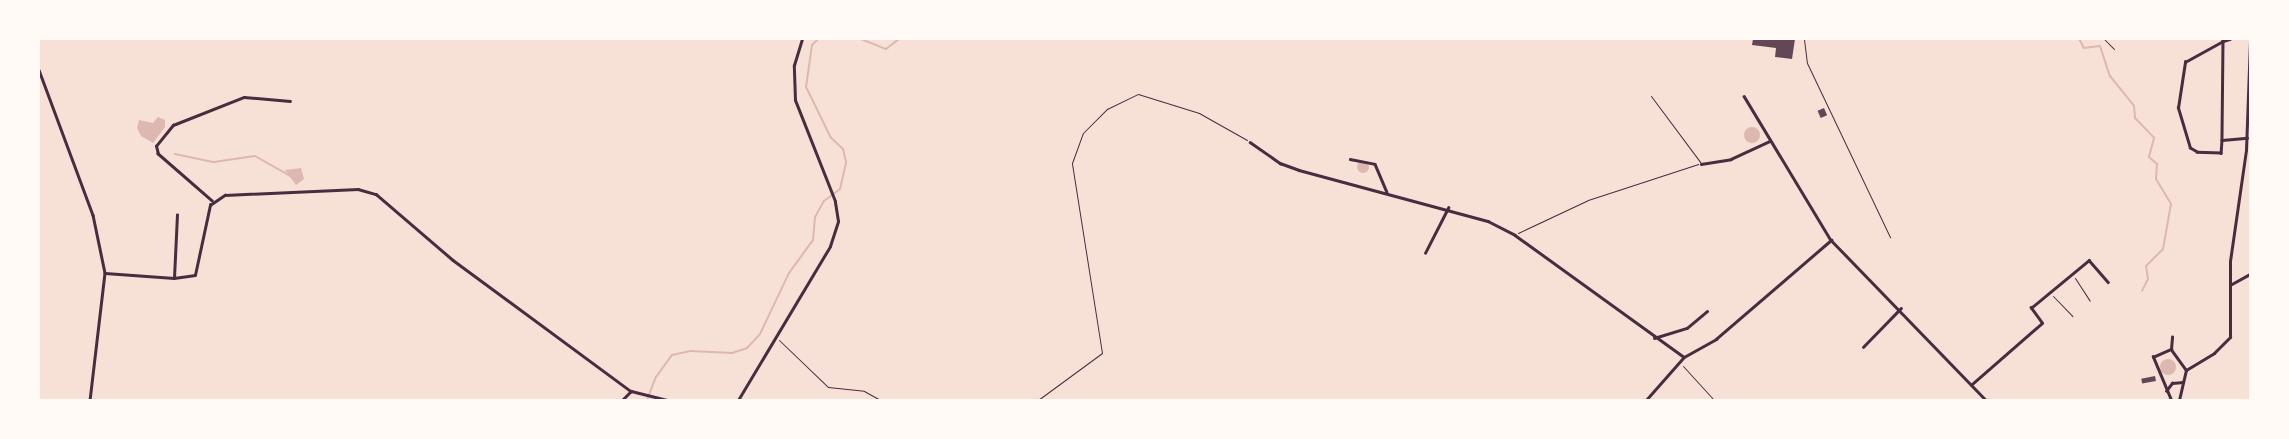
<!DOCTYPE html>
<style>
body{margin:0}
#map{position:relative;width:2289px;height:439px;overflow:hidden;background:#f7e1d7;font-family:"Golos Text",sans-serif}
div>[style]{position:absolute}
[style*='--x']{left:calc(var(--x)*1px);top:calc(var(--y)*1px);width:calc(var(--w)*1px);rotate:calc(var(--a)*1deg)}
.water>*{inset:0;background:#dcb8b0}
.round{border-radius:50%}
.stream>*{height:2px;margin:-1px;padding:0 1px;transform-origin:1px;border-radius:1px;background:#dcb8b0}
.building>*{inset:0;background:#644757;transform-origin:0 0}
.path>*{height:1px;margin:-0.5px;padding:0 0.5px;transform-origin:0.5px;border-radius:0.5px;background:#4a2c40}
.service>*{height:1px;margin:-0.5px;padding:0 0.5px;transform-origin:0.5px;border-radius:0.5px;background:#4a2c40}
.minor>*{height:2.5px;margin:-1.25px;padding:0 1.25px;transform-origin:1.25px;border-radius:1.25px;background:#4a2c40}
.tertiary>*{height:3px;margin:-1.5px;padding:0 1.5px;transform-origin:1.5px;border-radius:1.5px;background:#4a2c40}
.secondary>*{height:3px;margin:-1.5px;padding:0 1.5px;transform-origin:1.5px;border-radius:1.5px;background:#4a2c40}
span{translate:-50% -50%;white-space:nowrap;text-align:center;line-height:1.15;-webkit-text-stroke:4px #fffaf5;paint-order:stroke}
.frame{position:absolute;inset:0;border:40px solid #fffaf5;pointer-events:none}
</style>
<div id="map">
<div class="water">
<div style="clip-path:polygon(158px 117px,165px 120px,165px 127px,153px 143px,141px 136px,137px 128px,139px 120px,153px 123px)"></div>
<div class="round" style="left:1744px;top:127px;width:16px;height:16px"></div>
<div class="round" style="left:1357px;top:161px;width:12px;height:12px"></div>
<div style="clip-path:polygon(301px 168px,304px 179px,296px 185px,285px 170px)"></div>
<div class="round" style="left:2160px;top:359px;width:16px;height:16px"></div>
</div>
<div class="stream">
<div style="--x:861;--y:39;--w:27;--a:22"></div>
<div style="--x:886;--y:49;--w:16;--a:-38"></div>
<div style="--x:901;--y:39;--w:26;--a:0"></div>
<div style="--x:2079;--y:39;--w:10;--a:61"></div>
<div style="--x:2084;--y:48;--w:16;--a:-7"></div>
<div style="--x:2100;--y:46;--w:32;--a:72"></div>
<div style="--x:2110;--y:76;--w:38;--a:51"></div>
<div style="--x:2134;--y:106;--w:12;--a:85"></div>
<div style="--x:2135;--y:118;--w:28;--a:46"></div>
<div style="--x:2154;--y:138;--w:20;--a:105"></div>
<div style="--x:2149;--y:157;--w:11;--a:41"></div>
<div style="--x:2157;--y:164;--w:15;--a:94"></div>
<div style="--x:2156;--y:179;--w:29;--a:59"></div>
<div style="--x:2171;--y:204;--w:46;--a:100.1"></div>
<div style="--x:2163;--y:249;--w:24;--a:135"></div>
<div style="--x:2146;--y:266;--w:13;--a:81"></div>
<div style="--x:2148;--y:279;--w:13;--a:117"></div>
<div style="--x:175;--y:154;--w:40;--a:12"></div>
<div style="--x:214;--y:162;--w:41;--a:-8.3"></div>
<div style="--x:255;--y:156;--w:43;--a:29.6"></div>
<div style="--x:647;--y:400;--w:25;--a:-69"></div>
<div style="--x:656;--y:377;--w:27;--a:-54"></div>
<div style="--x:672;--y:355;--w:19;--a:-12"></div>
<div style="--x:691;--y:351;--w:41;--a:2.8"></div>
<div style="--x:732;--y:353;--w:16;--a:-18"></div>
<div style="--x:747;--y:348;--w:19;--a:-47"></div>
<div style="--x:760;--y:334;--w:68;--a:-64.6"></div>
<div style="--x:789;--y:273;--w:41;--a:-54"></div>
<div style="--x:813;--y:240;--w:23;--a:-85"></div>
<div style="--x:815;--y:217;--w:18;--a:-61"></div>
<div style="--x:824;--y:201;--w:20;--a:-37"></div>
<div style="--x:840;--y:189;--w:28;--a:-77"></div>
<div style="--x:846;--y:162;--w:13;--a:-103"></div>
<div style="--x:843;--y:149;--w:16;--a:-137"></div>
<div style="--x:831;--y:138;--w:57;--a:-116.1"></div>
<div style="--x:806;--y:87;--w:42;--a:-81.9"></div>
<div style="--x:812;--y:45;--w:8;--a:-45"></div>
</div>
<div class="building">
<div style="clip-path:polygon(1753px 39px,1795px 39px,1792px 59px,1775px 57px,1776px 48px,1752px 45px)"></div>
<div style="left:1824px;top:108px;width:8px;height:7px;rotate:67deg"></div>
<div style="left:2155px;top:376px;width:5px;height:14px;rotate:79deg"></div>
</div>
<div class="path">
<div style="--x:1804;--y:39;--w:24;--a:83"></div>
<div style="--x:1807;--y:63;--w:193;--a:64.5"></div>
<div style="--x:2104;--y:39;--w:14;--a:45"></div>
<div style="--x:1518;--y:233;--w:77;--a:-25.2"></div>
<div style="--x:1588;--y:200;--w:116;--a:-18.1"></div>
<div style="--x:2075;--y:278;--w:27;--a:57"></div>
<div style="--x:2053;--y:296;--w:28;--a:46"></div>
<div style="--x:779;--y:340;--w:68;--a:43.8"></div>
<div style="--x:828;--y:387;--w:36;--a:6"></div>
<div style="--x:864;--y:391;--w:18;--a:29"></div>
<div style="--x:1683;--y:366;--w:46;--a:47.6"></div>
<div style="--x:1038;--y:400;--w:79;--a:-36.3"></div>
<div style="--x:1102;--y:353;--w:192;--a:-99"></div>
<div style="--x:1072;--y:163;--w:32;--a:-70"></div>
<div style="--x:1083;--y:133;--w:34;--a:-45"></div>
<div style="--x:1107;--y:109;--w:34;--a:-26"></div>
<div style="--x:1138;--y:94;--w:64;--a:17.3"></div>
<div style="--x:1199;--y:113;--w:55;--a:29.4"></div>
</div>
<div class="service">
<div style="--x:1651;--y:96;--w:84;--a:53.3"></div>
</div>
<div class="minor">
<div style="--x:2223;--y:39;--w:2;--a:90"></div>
<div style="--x:2223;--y:41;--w:99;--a:90.6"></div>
<div style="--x:2222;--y:140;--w:13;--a:94"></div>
<div style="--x:2221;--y:153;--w:24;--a:-178"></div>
<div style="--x:2197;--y:152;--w:8;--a:-150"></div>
<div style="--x:2190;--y:148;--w:42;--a:-106.7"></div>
<div style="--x:2178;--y:108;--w:47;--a:-81.3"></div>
<div style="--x:2185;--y:62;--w:43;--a:-28.9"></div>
<div style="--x:2223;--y:41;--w:7;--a:-16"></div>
<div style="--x:39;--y:70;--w:155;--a:69.6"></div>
<div style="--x:93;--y:215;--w:59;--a:78.3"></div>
<div style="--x:105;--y:273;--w:128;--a:96.7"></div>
<div style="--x:1744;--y:96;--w:168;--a:58.9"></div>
<div style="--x:1831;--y:240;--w:223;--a:45.9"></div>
<div style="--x:2222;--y:140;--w:25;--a:-5"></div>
<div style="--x:1250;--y:142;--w:37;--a:35"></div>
<div style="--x:1280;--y:163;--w:20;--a:20"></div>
<div style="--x:1299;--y:170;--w:196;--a:15.1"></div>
<div style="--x:1488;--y:221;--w:30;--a:27"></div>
<div style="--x:1515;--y:235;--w:208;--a:35.8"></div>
<div style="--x:1350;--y:159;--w:25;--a:11"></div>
<div style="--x:1375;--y:164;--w:30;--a:67"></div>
<div style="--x:1701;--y:164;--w:30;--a:-9"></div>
<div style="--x:1731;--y:159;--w:43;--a:-24.8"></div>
<div style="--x:212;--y:201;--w:72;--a:-139"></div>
<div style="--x:158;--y:154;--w:8;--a:-104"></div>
<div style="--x:156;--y:146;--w:27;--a:-51"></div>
<div style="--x:173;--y:125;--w:76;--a:-21.5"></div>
<div style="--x:244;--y:97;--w:46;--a:5"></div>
<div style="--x:1425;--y:253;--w:51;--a:-62.9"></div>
<div style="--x:105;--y:273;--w:69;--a:4.1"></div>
<div style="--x:174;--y:278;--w:21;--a:-8"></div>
<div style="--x:195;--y:275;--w:72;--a:-77.9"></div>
<div style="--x:210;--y:205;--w:18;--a:-34"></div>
<div style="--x:225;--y:195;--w:133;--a:-2.6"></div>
<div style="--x:358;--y:189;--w:19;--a:16"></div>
<div style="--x:376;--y:194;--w:101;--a:40.6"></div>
<div style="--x:453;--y:260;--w:221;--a:36.4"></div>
<div style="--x:174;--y:278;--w:63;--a:-87.3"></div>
<div style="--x:2230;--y:285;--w:23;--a:-29"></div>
<div style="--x:1654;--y:338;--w:34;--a:-17"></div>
<div style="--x:1687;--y:328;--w:26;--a:-40"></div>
<div style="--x:1863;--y:347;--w:54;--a:-45.7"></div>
<div style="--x:2171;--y:349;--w:12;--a:-85"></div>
<div style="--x:1971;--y:385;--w:94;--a:-41.1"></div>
<div style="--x:2042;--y:323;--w:19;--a:-126"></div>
<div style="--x:2031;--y:308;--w:75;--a:-39.6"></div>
<div style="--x:2089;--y:260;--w:29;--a:49"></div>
<div style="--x:2166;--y:391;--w:10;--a:-53"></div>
<div style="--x:2172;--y:383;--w:11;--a:-5"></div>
<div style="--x:1646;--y:400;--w:57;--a:-48.5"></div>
<div style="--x:1684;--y:357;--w:37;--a:-29"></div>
<div style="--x:1716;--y:339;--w:152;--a:-40.7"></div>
<div style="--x:2171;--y:400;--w:47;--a:-112.7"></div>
<div style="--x:2153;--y:357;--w:20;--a:-24"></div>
<div style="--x:2171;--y:349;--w:26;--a:54"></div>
</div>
<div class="tertiary">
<div style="--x:622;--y:400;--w:13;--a:-45"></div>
<div style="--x:631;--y:391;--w:36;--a:14"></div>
<div style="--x:2179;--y:400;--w:31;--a:-77"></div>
<div style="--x:2186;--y:370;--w:33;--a:-31"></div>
<div style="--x:2214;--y:353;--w:23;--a:-45"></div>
<div style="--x:2230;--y:337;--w:76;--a:-90"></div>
<div style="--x:2230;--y:261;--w:112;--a:-81.8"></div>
<div style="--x:2246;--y:150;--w:111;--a:-87.9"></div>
</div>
<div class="secondary">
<div style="--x:738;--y:400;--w:179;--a:-59.1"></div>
<div style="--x:830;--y:246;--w:26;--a:-72"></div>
<div style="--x:838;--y:221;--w:20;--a:-99"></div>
<div style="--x:835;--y:201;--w:109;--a:-111.6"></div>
<div style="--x:795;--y:100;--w:35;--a:-92"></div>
<div style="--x:794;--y:65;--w:27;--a:-73"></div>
</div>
<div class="frame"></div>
</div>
